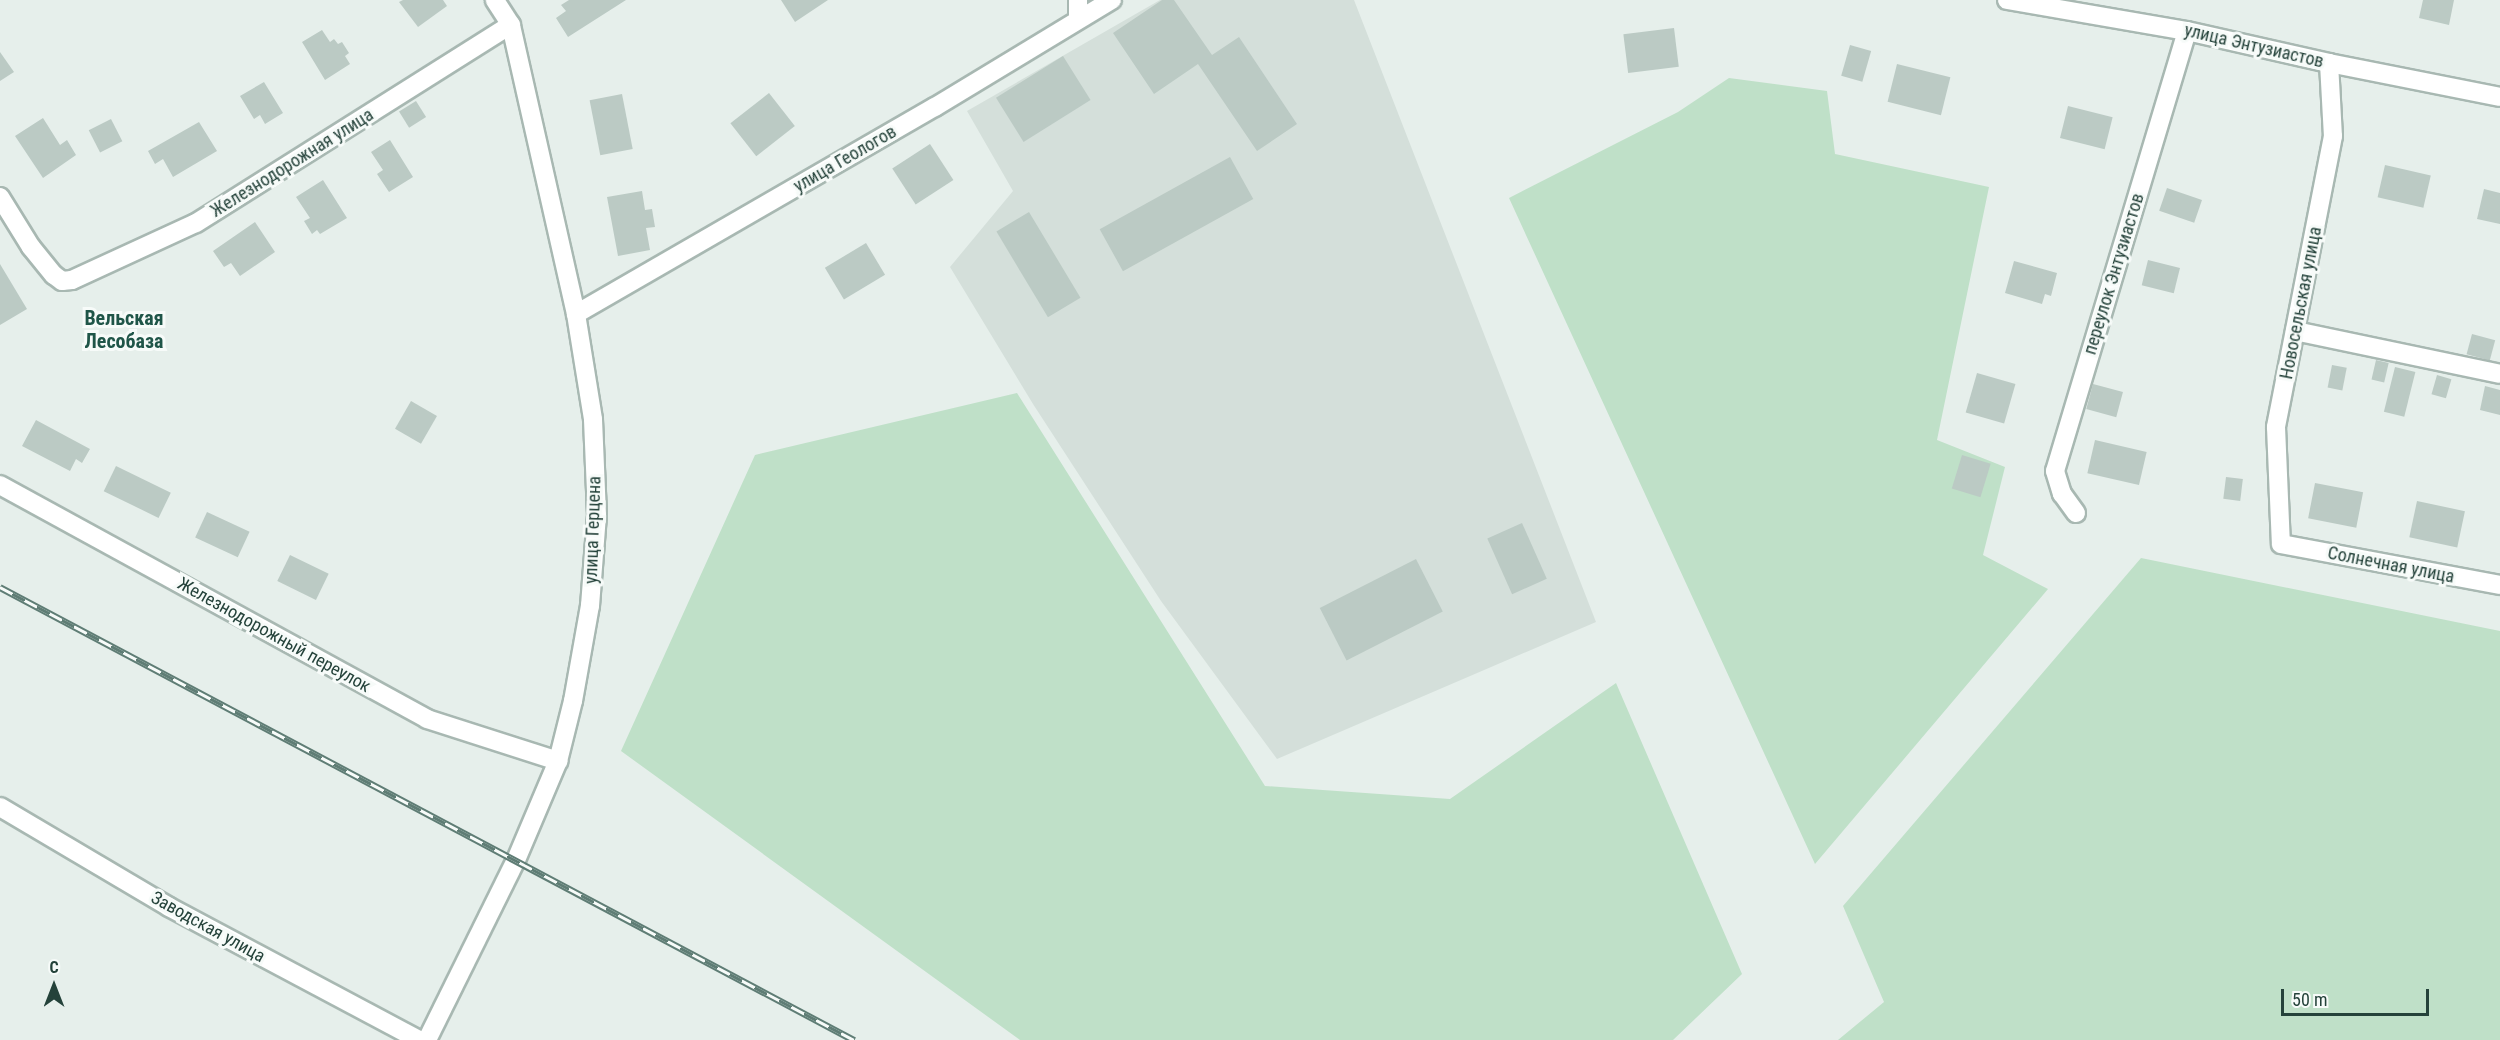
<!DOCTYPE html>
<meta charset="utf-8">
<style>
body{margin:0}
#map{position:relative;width:2500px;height:1040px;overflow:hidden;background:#e6efeb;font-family:"Roboto Condensed",sans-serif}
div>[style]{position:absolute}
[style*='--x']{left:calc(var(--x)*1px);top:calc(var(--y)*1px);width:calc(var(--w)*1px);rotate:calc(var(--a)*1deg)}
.built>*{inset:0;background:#d4dfda}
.green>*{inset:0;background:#bfe0c8}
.building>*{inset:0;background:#bbcac4;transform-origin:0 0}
.roads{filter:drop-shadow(2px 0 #a8b8b2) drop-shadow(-2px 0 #a8b8b2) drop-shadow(0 2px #a8b8b2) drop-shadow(0 -2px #a8b8b2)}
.minor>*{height:18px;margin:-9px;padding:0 9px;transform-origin:9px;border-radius:9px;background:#fff}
.tertiary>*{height:18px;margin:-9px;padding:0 9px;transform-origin:9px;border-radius:9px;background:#fff}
.secondary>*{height:18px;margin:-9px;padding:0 9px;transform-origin:9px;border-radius:9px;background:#fff}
.rail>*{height:7px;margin-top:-3.5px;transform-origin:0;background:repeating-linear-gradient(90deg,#f7fbf9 0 14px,#5f7d75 0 28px);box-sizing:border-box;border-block:2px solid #5f7d75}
span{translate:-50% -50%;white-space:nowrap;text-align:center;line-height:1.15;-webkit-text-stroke:6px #f7fbf9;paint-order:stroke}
.street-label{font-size:18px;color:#24423a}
.neighbourhood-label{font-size:20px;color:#1f5548;font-weight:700}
.north{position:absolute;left:24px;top:956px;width:60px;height:60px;-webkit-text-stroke:4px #f7fbf9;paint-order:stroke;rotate:0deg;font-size:16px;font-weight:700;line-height:24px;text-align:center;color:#24423a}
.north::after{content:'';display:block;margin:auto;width:21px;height:27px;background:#24423a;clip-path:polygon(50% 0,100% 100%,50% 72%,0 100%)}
.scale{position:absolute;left:2281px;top:989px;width:148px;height:27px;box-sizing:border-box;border:3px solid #24423a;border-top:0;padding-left:8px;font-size:18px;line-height:21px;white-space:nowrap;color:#24423a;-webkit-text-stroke:4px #f7fbf9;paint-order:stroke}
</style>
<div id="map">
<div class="built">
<div style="clip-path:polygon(1160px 0,1354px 0,1596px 622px,1277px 759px,1161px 601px,1033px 404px,950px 267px,1013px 191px,967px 111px)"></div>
</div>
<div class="green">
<div style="clip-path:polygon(1729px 78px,1827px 91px,1835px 154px,1989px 187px,1937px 440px,2005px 467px,1983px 555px,2048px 589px,1815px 864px,1509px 198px,1678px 112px)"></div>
<div style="clip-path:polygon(1017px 393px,1265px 786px,1450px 799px,1616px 683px,1742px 974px,1673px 1040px,1020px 1040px,621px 751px,755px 455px)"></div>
<div style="clip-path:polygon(2141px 558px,2500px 631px,2500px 1040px,1838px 1040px,1884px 1002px,1843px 906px)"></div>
</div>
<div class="building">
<div style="clip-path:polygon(403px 0,443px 0,447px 6px,418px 27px,399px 2px)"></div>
<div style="clip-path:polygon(569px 0,626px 0,568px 37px,556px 18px,566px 11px,561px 5px)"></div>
<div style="clip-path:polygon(781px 0,828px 0,795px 22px)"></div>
<div style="clip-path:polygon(1162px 0,1174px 0,1212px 55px,1239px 37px,1297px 124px,1257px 151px,1198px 64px,1154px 94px,1113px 33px)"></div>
<div style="clip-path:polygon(2423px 0,2454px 0,2449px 25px,2419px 18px)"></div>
<div style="left:1674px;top:28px;width:39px;height:51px;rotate:83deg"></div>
<div style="clip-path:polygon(322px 30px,330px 42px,334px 39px,338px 44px,342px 42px,349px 53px,345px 56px,350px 64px,325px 80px,302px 42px)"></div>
<div style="left:1850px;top:45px;width:22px;height:32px;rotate:16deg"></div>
<div style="clip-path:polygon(0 52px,14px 72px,0 81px)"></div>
<div style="left:1063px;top:56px;width:52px;height:79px;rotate:58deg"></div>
<div style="left:1897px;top:64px;width:55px;height:39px;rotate:14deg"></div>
<div style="clip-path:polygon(264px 82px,283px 113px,265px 124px,260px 115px,254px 119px,240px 96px)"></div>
<div style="left:769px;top:93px;width:42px;height:49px;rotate:52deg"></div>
<div style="left:622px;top:94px;width:56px;height:33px;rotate:79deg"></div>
<div style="left:416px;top:101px;width:19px;height:20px;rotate:58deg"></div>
<div style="left:2068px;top:106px;width:46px;height:33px;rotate:14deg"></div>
<div style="clip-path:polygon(43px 118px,60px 145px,67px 140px,76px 155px,43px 178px,15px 136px)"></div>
<div style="left:111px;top:119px;width:25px;height:25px;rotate:63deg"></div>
<div style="clip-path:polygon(199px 122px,217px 151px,173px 177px,163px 159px,155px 164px,148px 151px)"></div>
<div style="clip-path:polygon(390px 140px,413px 177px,389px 192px,377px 174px,383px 170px,371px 152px)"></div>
<div style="left:930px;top:144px;width:43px;height:45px;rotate:57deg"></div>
<div style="left:1230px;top:157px;width:48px;height:149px;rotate:61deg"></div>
<div style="left:2385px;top:165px;width:47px;height:33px;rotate:13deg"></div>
<div style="clip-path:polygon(323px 180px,347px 218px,320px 234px,317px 230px,312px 234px,304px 221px,310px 218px,296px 197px)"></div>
<div style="left:2167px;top:188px;width:37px;height:24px;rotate:19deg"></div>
<div style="clip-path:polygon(2484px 189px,2500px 193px,2500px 224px,2477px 219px)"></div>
<div style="clip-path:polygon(642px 191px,645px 210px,652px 209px,655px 227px,646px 228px,650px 250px,618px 256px,607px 197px)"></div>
<div style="left:1029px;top:212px;width:100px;height:38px;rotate:59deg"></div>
<div style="clip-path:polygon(255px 222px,275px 252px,240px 276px,231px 263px,224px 267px,213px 251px)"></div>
<div style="left:866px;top:243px;width:37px;height:48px;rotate:59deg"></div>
<div style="left:2148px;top:260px;width:33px;height:26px;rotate:14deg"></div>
<div style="clip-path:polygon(2014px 261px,2057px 273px,2051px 296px,2045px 294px,2042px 304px,2005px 293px)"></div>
<div style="clip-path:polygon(0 264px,27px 309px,0 325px)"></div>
<div style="left:2472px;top:334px;width:24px;height:21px;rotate:15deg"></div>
<div style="left:2376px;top:360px;width:13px;height:20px;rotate:13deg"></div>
<div style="left:2332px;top:365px;width:15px;height:23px;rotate:11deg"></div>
<div style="left:2395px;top:367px;width:21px;height:46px;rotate:14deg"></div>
<div style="left:1977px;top:373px;width:40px;height:41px;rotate:16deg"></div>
<div style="left:2437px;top:375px;width:15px;height:20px;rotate:16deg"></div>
<div style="left:2093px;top:384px;width:31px;height:26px;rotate:15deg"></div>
<div style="clip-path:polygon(2485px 386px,2500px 390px,2500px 415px,2480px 410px)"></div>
<div style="left:411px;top:401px;width:30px;height:32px;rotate:30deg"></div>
<div style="clip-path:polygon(36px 420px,90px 449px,82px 463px,76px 459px,70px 471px,22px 446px)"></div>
<div style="left:2095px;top:440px;width:53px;height:34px;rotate:13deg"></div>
<div style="left:1962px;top:455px;width:30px;height:35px;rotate:17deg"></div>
<div style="left:116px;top:466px;width:61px;height:28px;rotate:26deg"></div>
<div style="left:2226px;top:477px;width:17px;height:22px;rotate:7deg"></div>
<div style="left:2315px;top:483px;width:49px;height:36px;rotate:11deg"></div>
<div style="left:2417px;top:501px;width:49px;height:37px;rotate:12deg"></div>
<div style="left:207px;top:512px;width:47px;height:28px;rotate:25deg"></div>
<div style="left:1522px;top:523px;width:61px;height:38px;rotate:66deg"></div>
<div style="left:290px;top:555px;width:43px;height:29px;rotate:26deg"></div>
<div style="left:1416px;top:559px;width:59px;height:108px;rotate:63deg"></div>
</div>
<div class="roads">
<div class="minor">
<div style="--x:1078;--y:0;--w:19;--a:90"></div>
<div style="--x:2007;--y:0;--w:183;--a:9.8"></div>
<div style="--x:2187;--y:31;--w:146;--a:12.7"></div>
<div style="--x:2329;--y:63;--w:174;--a:11.2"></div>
<div style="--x:2329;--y:63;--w:73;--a:86.9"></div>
<div style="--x:2333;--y:136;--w:297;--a:101.1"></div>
<div style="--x:2276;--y:427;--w:117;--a:87.6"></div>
<div style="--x:2281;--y:544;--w:223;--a:10.6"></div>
<div style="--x:0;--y:197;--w:59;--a:58.2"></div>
<div style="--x:31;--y:247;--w:36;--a:51"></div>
<div style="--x:54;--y:275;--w:10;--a:37"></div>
<div style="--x:62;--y:281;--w:10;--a:-6"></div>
<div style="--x:72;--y:280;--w:136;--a:-24.7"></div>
<div style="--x:196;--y:223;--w:372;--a:-32.2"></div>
<div style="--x:576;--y:314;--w:414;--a:-30"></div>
<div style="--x:935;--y:107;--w:207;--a:-31.2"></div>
<div style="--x:2295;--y:331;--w:209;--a:11.8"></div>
<div style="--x:0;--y:485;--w:487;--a:28.7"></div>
<div style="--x:427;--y:719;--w:138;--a:17.8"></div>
<div style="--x:2076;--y:513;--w:24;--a:-126"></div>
<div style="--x:2062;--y:494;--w:24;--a:-107"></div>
<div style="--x:2055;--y:471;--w:459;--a:-73.3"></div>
</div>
<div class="tertiary">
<div style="--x:427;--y:1040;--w:201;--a:-63.7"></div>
<div style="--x:516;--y:860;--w:108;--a:-67"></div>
<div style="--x:558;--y:761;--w:62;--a:-76"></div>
<div style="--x:573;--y:701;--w:97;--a:-79.9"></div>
<div style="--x:590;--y:606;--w:91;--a:-85.6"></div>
<div style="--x:597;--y:515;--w:96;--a:-92.4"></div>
<div style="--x:593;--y:419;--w:106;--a:-99.2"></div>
<div style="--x:576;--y:314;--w:296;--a:-102.7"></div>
<div style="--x:511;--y:25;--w:30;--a:-123"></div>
</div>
<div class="secondary">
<div style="--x:0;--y:807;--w:196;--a:30.6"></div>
<div style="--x:169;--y:907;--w:283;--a:28"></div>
</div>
</div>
<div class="rail">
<div style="--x:0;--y:587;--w:967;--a:27.94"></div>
</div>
<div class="street-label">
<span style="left:2254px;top:46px;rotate:13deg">улица Энтузиастов</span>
<span style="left:845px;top:159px;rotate:-30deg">улица Геологов</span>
<span style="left:292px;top:163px;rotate:-32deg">Железнодорожная улица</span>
<span style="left:2114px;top:274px;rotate:-73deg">переулок Энтузиастов</span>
<span style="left:2301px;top:303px;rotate:-79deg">Новосельская улица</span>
<span style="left:593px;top:530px;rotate:-88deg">улица Герцена</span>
<span style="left:2391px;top:565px;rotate:11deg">Солнечная улица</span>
<span style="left:274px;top:635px;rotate:29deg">Железнодорожный переулок</span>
<span style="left:208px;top:927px;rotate:29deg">Заводская улица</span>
</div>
<div class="neighbourhood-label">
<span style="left:124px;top:330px">Вельская<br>Лесобаза</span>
</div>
<div class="north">С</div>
<div class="scale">50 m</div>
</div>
